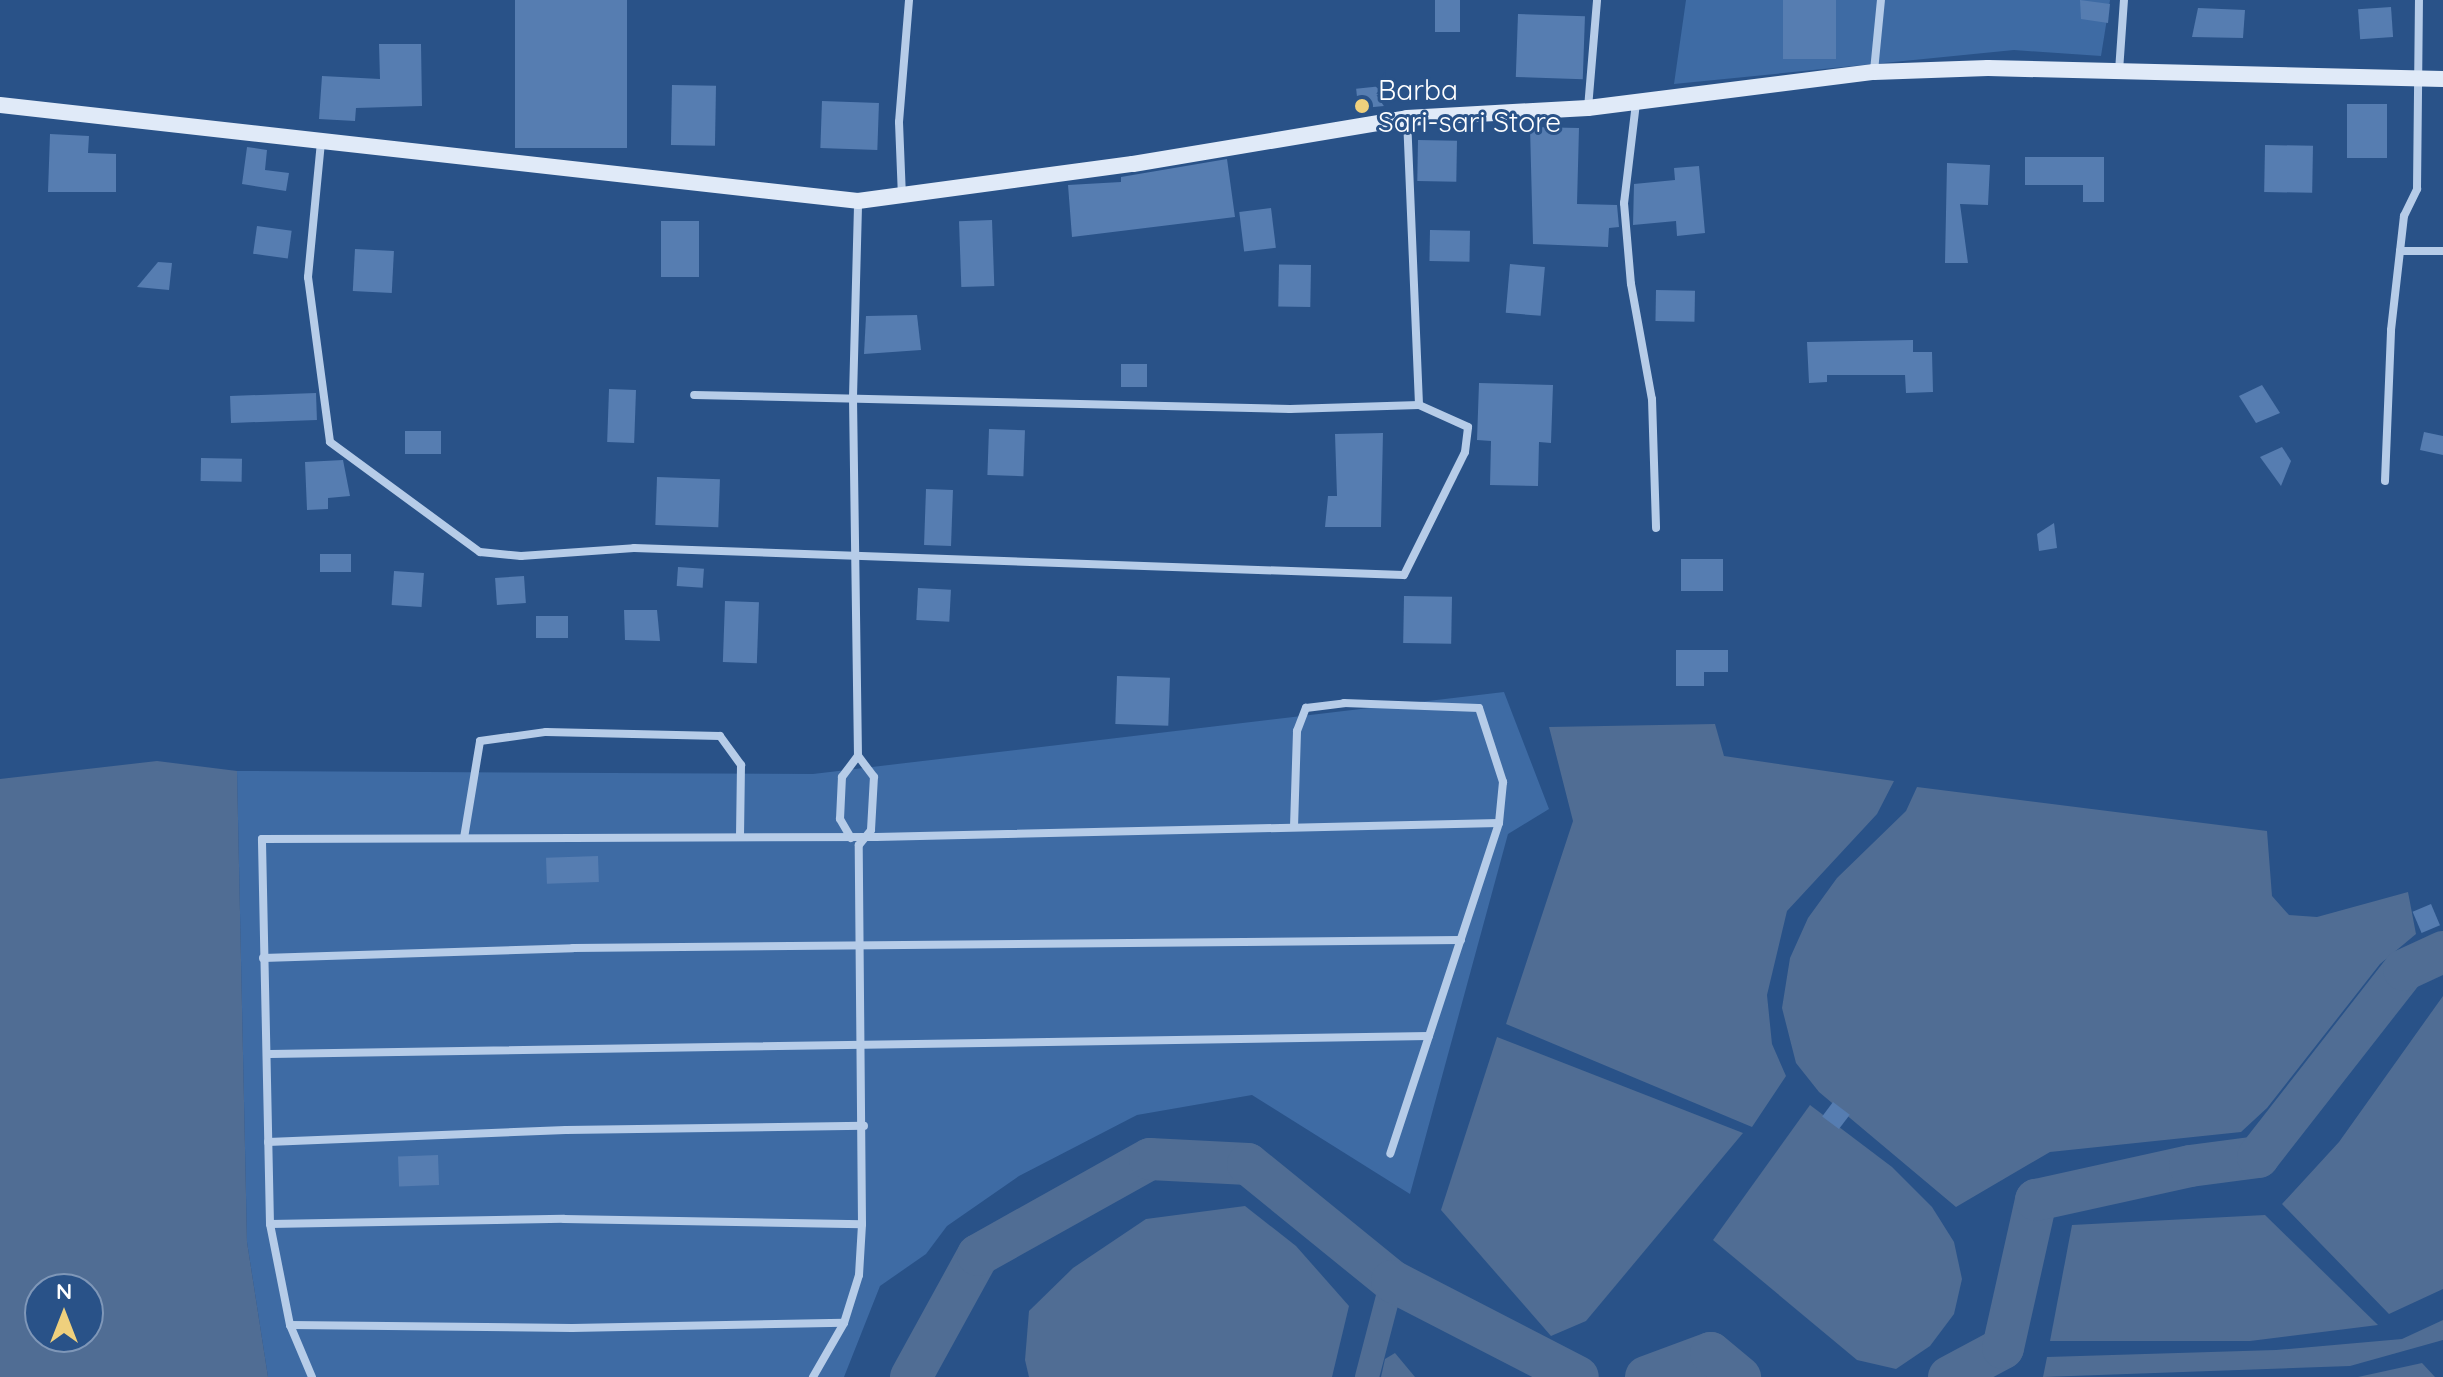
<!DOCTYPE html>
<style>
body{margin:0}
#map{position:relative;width:2443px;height:1377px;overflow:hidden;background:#295288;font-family:Quicksand,sans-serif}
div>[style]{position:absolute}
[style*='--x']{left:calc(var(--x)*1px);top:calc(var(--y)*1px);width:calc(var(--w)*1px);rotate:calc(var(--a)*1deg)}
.green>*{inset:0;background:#3e6ba4}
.water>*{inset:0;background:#506d94}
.canal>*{height:24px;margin:-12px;padding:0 12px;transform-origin:12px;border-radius:12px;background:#506d94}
.river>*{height:42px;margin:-21px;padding:0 21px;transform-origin:21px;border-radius:21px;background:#506d94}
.building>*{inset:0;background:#567db1;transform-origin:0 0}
.street>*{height:8px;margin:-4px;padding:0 4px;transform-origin:4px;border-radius:4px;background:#b6cce8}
.secondary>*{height:16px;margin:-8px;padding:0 8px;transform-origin:8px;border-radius:8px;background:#e0eaf8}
.dots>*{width:22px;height:22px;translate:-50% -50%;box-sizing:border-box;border:4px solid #295288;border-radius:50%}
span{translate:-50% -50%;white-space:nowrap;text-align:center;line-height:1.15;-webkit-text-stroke:6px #295288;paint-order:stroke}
.poi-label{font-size:28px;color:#fff}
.left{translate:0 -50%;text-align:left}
.north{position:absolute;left:24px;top:1273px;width:80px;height:80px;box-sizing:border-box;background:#295288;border:2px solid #7f97b8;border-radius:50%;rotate:0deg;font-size:22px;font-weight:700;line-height:32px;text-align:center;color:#fff}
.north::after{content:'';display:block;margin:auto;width:28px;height:36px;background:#efd07d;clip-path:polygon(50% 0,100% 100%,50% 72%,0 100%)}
</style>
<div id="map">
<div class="green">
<div style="clip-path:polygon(1686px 0,2110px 0,2101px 56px,2014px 50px,1674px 84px)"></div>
<div style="clip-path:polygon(1504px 692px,1549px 809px,1508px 834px,1410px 1194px,1252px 1095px,1137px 1115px,1019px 1176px,947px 1226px,926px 1254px,880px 1286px,844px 1377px,268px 1377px,247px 1242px,237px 771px,813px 774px)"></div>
</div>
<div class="water">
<div style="clip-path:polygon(1715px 724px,1724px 756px,1894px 781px,1877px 814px,1787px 911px,1767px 995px,1772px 1044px,1786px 1076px,1752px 1127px,1506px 1024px,1573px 821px,1549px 727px)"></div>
<div style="clip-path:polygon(evenodd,157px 761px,237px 771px,247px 1242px,268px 1377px,0 1377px,0 779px,157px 761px,40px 1289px,88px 1289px,88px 1337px,40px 1337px,40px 1289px)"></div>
<div style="clip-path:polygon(1917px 787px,2267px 831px,2272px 896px,2289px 915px,2317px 917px,2408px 892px,2416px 934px,2380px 964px,2267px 1108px,2241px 1132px,2050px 1152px,1956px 1207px,1819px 1092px,1796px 1063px,1782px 1008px,1790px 958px,1808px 918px,1837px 878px,1906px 811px)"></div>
<div style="clip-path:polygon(2443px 996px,2443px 1289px,2389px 1314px,2282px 1204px,2339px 1142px)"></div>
<div style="clip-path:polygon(1497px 1037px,1743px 1133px,1586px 1321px,1551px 1336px,1441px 1210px)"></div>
<div style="clip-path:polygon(1810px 1105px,1892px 1167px,1932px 1207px,1954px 1242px,1962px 1279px,1954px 1314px,1930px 1346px,1896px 1369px,1857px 1360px,1713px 1240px)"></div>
<div style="clip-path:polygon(1245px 1206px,1296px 1246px,1349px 1306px,1332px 1377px,1029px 1377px,1025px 1360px,1029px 1311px,1073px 1268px,1146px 1219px)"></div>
<div style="clip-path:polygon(2265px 1215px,2378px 1325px,2250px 1341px,2050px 1341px,2072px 1225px)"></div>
<div style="clip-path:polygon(2443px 1320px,2443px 1340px,2350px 1366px,2043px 1377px,2047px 1357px,2276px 1350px,2402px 1339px)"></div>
<div style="clip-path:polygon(1395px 1353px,1415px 1377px,1381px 1377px,1385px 1359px)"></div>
<div style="clip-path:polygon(2422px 1363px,2435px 1377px,2358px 1377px)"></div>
</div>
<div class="canal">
<div style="--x:1367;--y:1377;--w:99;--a:-75.4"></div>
</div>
<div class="river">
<div style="--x:911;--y:1377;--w:139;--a:-61.2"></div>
<div style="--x:978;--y:1255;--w:197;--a:-29.2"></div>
<div style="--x:1150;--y:1159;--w:98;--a:2.9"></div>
<div style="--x:1248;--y:1164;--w:186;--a:39.1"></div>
<div style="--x:1392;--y:1281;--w:209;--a:27.3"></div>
<div style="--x:1646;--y:1377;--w:69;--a:-20.3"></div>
<div style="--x:1711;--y:1353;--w:38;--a:40"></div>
<div style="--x:1949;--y:1377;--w:61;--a:-28.2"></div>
<div style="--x:2003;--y:1348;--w:152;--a:-77.4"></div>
<div style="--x:2036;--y:1200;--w:158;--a:-12.4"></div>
<div style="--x:2190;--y:1166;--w:69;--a:-7.5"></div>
<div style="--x:2258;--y:1157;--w:237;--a:-52"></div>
<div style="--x:2404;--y:970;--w:43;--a:-24.8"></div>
</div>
<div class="building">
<div style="left:515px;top:0;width:112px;height:148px"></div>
<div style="left:1435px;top:0;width:25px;height:32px"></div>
<div style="left:1783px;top:0;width:53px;height:59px"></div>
<div style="clip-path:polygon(2080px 0,2110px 4px,2108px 23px,2081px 19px)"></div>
<div style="left:2391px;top:7px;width:30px;height:33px;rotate:86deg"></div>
<div style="clip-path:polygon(2198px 8px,2245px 10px,2243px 38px,2192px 37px)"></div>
<div style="left:1518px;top:14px;width:67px;height:63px;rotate:2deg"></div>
<div style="clip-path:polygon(379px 44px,421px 44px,422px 106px,356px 108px,355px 121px,319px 119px,322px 76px,380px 79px)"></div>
<div style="left:672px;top:85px;width:44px;height:60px;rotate:1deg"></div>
<div style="left:1382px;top:86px;width:20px;height:26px;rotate:84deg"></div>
<div style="left:822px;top:101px;width:57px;height:47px;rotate:2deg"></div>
<div style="left:2347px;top:104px;width:40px;height:54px"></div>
<div style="clip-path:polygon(1530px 127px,1579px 128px,1577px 204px,1617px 205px,1619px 227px,1609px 228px,1608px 247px,1533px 244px)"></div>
<div style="clip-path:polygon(50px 134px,89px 136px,88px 153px,116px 154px,116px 192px,48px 192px)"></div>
<div style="left:1418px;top:140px;width:39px;height:41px;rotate:1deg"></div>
<div style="left:2265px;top:145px;width:48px;height:47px;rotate:1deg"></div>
<div style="clip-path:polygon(247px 147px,267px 150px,265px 170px,289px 173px,286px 191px,242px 184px)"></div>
<div style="clip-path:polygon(2025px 157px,2104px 157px,2104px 202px,2083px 202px,2083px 185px,2025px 185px)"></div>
<div style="clip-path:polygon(1227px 159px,1235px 217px,1072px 237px,1068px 185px,1121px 182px,1121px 177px)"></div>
<div style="clip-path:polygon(1947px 163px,1990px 165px,1988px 205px,1960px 204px,1968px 263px,1945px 263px)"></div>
<div style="clip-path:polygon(1699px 166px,1705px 233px,1677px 236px,1676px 221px,1633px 225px,1634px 184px,1675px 180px,1674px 168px)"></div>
<div style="left:1271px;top:208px;width:40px;height:32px;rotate:83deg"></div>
<div style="left:992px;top:220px;width:66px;height:33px;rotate:88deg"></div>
<div style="left:699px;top:221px;width:56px;height:38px;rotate:90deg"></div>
<div style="left:257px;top:226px;width:35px;height:28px;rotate:8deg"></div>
<div style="left:1430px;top:230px;width:40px;height:31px;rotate:1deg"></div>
<div style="left:355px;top:249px;width:39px;height:42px;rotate:3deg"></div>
<div style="clip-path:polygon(158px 262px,172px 263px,169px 290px,137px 287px)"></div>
<div style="left:1510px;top:264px;width:35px;height:49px;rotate:5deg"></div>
<div style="left:1311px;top:265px;width:42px;height:32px;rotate:91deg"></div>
<div style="left:1656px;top:290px;width:39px;height:31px;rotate:1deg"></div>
<div style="clip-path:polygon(917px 315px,921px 350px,864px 354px,866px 316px)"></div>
<div style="clip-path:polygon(1913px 340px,1913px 352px,1932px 352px,1933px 392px,1906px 393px,1905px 375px,1827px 375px,1827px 382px,1809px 383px,1807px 342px)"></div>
<div style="left:1121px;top:364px;width:26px;height:23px"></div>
<div style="clip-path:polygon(1479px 383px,1553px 385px,1551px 443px,1539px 442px,1538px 486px,1490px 485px,1491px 441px,1477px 440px)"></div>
<div style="clip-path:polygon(2262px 385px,2280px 413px,2256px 423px,2239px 396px)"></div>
<div style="left:636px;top:390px;width:53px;height:27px;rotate:92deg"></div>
<div style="left:316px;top:393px;width:27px;height:86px;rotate:88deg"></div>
<div style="left:989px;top:429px;width:36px;height:46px;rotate:2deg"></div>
<div style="left:405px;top:431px;width:36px;height:23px"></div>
<div style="clip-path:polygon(2424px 432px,2443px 436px,2443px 455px,2420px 450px)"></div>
<div style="clip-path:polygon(1383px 433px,1381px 527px,1325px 527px,1328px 496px,1337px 496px,1335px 434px)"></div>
<div style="clip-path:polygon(2282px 447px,2291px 461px,2281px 486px,2260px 457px)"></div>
<div style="left:201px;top:458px;width:41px;height:23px;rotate:1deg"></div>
<div style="clip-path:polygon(343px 460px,350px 496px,328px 498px,328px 509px,307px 510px,305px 462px)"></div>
<div style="left:657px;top:477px;width:63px;height:48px;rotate:2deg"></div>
<div style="left:926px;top:489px;width:27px;height:56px;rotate:2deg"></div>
<div style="clip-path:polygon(2054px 523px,2057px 548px,2039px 551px,2037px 534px)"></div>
<div style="left:320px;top:554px;width:31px;height:18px"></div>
<div style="left:1681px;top:559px;width:42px;height:32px"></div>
<div style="left:678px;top:567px;width:26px;height:19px;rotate:4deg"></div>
<div style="left:394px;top:571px;width:30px;height:34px;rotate:4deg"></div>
<div style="left:524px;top:576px;width:27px;height:29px;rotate:86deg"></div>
<div style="left:918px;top:588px;width:33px;height:32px;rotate:3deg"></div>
<div style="left:1404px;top:596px;width:48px;height:47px;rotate:1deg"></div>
<div style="left:725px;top:601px;width:34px;height:61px;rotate:2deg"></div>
<div style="clip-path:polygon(624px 610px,657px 610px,660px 641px,625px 640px)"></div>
<div style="left:536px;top:616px;width:32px;height:22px"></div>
<div style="clip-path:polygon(1676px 650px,1728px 650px,1728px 672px,1704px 672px,1704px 686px,1676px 686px)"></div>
<div style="left:1117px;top:676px;width:53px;height:48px;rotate:2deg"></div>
<div style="left:598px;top:856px;width:26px;height:52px;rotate:88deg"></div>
<div style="left:2431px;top:904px;width:23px;height:20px;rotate:67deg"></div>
<div style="left:1833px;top:1102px;width:21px;height:18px;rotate:37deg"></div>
<div style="left:438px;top:1155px;width:30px;height:40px;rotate:88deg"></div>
</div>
<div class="street">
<div style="--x:1874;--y:71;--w:71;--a:-84.4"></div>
<div style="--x:2119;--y:71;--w:71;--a:-86"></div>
<div style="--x:1636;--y:103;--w:101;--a:96.8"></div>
<div style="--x:1624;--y:203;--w:81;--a:85.1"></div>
<div style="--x:1631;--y:284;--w:117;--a:79.7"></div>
<div style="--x:1652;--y:399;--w:129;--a:88.2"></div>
<div style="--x:1588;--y:108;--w:108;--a:-85.2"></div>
<div style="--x:1407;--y:118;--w:287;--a:87.6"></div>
<div style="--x:321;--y:142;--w:136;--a:95.5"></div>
<div style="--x:308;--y:277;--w:166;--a:82.4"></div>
<div style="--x:330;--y:442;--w:186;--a:36.3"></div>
<div style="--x:480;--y:552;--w:41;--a:5.6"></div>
<div style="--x:521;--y:556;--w:113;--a:-4"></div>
<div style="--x:634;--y:548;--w:770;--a:2.01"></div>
<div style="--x:1404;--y:575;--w:137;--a:-63.6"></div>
<div style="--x:1465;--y:452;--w:25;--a:-83"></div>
<div style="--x:1468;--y:427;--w:54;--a:-155.8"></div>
<div style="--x:1419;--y:405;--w:129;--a:178.2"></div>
<div style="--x:1290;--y:409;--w:596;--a:-178.65"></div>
<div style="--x:902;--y:197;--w:75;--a:-92.3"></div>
<div style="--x:899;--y:122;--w:122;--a:-85.3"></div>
<div style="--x:2400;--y:251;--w:43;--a:0"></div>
<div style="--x:2385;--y:481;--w:151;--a:-87.7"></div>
<div style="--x:2391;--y:330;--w:115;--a:-83.5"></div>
<div style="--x:2404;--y:216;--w:30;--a:-64"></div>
<div style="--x:2417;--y:189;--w:189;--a:-89.4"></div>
<div style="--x:1294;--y:827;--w:96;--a:-88.2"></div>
<div style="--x:1297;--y:731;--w:25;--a:-69"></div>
<div style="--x:1306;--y:708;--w:38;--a:-7"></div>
<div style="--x:1344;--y:703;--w:135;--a:2.1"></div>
<div style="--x:1479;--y:708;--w:78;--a:72"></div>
<div style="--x:1503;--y:782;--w:41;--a:95.6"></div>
<div style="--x:1499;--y:823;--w:348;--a:108.2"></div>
<div style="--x:464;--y:838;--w:98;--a:-80.6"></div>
<div style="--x:480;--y:741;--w:67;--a:-7.8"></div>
<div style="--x:546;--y:732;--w:174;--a:1.3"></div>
<div style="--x:720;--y:736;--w:36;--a:54"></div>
<div style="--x:741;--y:765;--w:72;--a:90.8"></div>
<div style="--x:851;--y:838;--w:22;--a:-120"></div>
<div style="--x:840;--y:819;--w:42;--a:-87.3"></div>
<div style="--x:842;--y:777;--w:26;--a:-53"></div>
<div style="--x:263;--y:958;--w:310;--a:-1.8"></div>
<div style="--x:573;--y:948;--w:888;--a:-0.52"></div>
<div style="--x:270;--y:1054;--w:1159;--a:-0.89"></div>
<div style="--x:268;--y:1142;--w:298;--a:-2.3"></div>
<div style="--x:566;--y:1130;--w:298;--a:-0.8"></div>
<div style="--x:270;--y:1224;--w:294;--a:-1"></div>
<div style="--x:564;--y:1219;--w:298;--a:1"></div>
<div style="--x:290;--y:1325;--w:282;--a:0.6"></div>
<div style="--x:572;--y:1328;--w:272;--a:-1.1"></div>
<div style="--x:312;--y:1377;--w:56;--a:-112.9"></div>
<div style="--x:290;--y:1325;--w:103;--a:-101.2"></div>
<div style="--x:270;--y:1224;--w:385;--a:-91.2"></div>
<div style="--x:262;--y:839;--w:614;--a:-0.19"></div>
<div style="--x:876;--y:837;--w:623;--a:-1.29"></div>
<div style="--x:813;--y:1377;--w:62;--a:-60.1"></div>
<div style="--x:844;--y:1323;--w:50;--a:-72.6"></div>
<div style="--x:859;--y:1275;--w:51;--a:-86.6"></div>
<div style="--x:862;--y:1224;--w:379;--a:-90.5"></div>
<div style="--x:859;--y:845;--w:19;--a:-51"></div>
<div style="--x:871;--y:830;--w:53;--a:-86.8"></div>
<div style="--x:874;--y:777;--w:26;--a:-127"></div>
<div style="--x:858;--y:756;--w:359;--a:-90.8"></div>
<div style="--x:853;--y:397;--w:196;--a:-88.5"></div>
</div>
<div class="secondary">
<div style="--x:0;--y:105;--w:863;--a:6.38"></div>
<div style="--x:858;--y:201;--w:277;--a:-7.7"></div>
<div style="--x:1133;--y:164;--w:278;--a:-9.5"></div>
<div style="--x:1407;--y:118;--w:181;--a:-3.2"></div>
<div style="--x:1588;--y:108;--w:288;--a:-7.2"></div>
<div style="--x:1874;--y:72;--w:114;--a:-2"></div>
<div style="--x:1988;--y:68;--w:455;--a:1.4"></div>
</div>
<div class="dots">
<div style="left:1362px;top:106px;background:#efd07d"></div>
</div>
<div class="poi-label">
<span class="left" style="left:1378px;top:106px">Barba<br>Sari-sari Store</span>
</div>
<div class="north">N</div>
</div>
